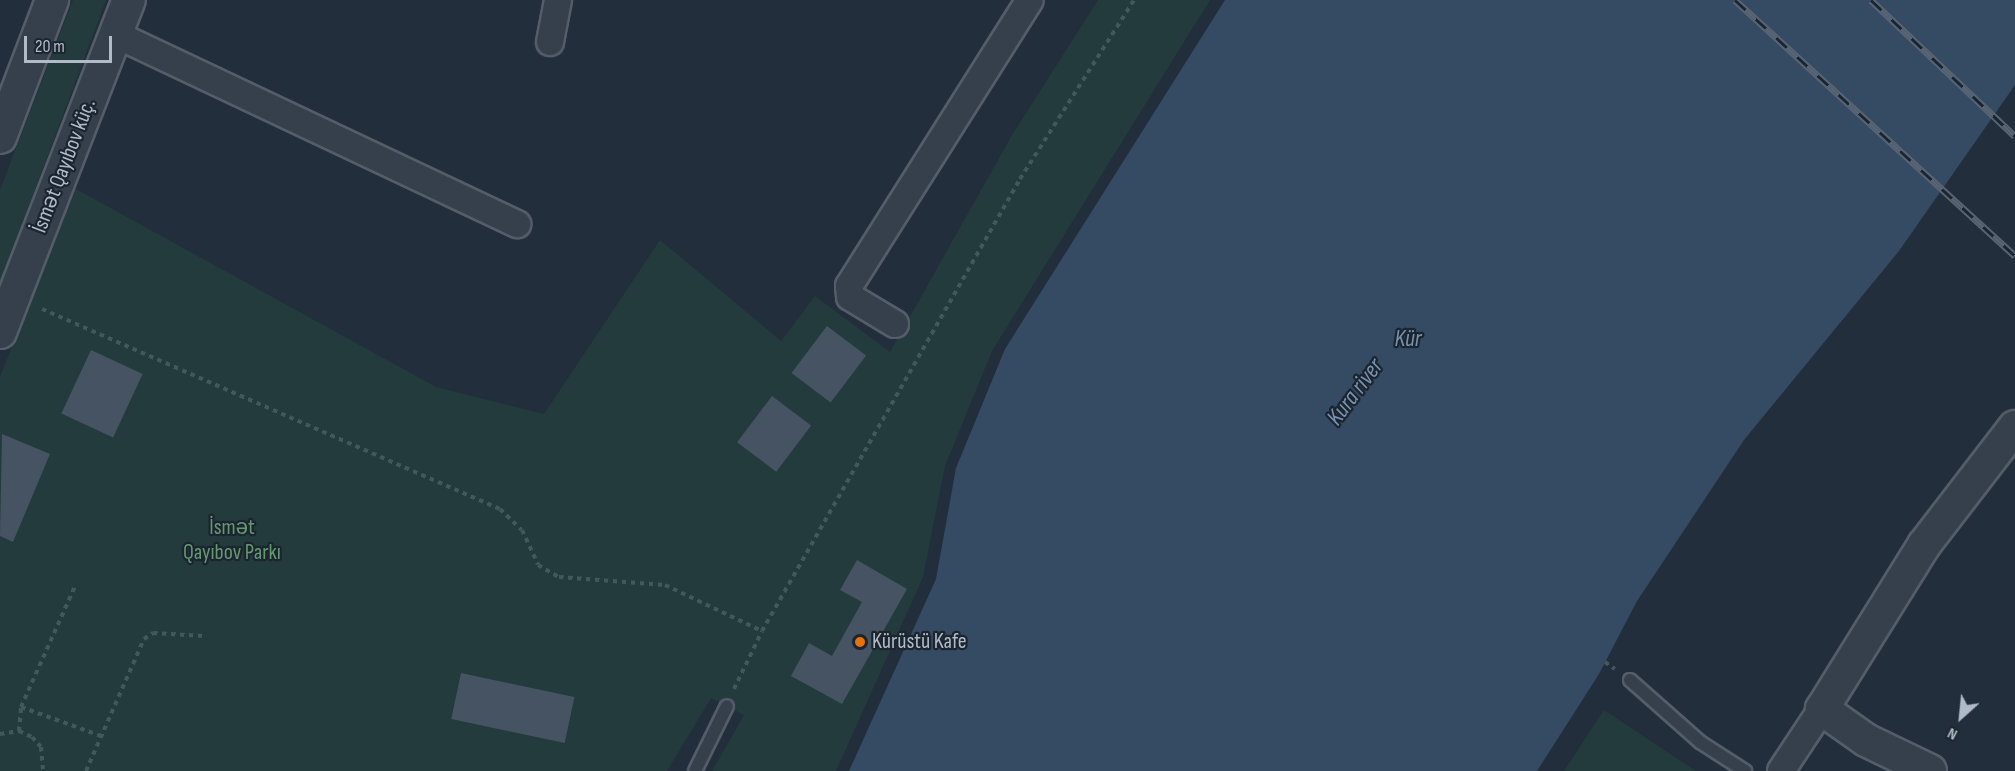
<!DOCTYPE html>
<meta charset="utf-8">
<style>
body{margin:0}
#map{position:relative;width:2015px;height:771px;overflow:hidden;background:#222e3b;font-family:"Sofia Sans Condensed",sans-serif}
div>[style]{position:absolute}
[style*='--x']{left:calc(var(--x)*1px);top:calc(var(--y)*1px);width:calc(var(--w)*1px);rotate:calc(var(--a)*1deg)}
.green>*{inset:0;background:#243b3d}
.water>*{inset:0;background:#354a63}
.building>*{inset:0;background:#465362;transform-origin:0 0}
.path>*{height:4px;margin-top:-2px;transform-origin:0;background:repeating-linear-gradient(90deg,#42585a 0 4.5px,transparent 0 9px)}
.roads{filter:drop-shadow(2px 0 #545d69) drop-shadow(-2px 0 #545d69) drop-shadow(0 2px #545d69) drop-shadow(0 -2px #545d69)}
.service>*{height:12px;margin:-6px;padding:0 6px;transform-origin:6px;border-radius:6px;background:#36404c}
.minor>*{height:26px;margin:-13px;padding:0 13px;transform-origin:13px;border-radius:13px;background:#36404c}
.tertiary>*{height:32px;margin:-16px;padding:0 16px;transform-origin:16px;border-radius:16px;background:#36404c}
.rail>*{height:7px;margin-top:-3.5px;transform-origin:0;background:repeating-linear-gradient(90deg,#1b2530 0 14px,#586473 0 28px);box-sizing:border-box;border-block:2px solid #586473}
.dots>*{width:16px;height:16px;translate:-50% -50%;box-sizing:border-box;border:3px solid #1b2530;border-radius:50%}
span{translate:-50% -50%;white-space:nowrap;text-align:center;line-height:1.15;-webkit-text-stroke:4.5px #1b2530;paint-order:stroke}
.street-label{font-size:22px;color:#b1bac7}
.park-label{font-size:22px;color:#679971}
.poi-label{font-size:22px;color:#b1bac7}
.left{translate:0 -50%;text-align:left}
.water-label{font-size:24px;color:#7892b0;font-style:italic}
.north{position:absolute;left:1931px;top:687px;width:60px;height:60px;-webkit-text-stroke:4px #1b2530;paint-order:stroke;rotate:207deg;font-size:16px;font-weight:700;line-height:24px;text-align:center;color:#b1bac7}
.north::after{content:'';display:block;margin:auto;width:21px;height:27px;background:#b1bac7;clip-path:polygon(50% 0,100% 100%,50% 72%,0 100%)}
.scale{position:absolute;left:24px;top:36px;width:88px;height:27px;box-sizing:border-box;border:3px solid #b1bac7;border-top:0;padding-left:8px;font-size:18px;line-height:21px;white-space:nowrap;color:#b1bac7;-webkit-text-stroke:4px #1b2530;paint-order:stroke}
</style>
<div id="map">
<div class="green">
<div style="clip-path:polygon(73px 0,106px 0,0 283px,0 190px)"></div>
<div style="clip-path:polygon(1098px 0,1210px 0,992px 351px,945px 466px,923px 577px,836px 771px,712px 771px,744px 715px,711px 698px,667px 771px,0 771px,0 377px,74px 188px,436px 387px,544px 414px,660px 240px,781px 341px,815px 296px,890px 352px,1012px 135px)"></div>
<div style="clip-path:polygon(1604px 710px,1696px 771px,1564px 771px)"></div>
</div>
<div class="water">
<div style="clip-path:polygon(1225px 0,2015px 0,2015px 85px,1899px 251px,1744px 440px,1637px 601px,1599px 674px,1537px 771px,849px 771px,936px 579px,956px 468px,1005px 349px)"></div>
</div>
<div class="building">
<div style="left:827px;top:326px;width:49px;height:59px;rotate:37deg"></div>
<div style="left:91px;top:350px;width:57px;height:70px;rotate:25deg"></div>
<div style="left:772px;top:396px;width:49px;height:58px;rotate:37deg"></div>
<div style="clip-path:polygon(2px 434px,50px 454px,13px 542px,0 536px)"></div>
<div style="clip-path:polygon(857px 560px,907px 589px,842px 704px,791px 676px,809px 643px,832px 656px,862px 602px,840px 590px)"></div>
<div style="left:461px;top:673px;width:116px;height:47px;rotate:12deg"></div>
</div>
<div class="path">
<div style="--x:42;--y:309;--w:500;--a:23.6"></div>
<div style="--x:500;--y:509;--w:30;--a:44"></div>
<div style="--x:522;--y:530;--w:38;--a:65"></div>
<div style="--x:538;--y:565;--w:24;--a:30"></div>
<div style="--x:559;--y:577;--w:106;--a:4.3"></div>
<div style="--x:665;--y:585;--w:107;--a:25.4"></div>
<div style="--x:1605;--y:662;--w:12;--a:35"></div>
<div style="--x:734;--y:689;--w:64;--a:-64.2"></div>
<div style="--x:762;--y:631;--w:520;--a:-60.28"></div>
<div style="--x:1020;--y:179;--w:212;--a:-57.5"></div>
<div style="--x:21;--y:707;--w:85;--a:19.9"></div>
<div style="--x:19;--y:731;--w:24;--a:-85"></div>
<div style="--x:21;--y:707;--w:133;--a:-65.9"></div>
<div style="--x:0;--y:734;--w:19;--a:-9"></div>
<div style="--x:19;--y:731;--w:14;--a:25"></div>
<div style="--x:32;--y:737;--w:13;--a:48"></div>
<div style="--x:41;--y:747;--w:24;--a:85"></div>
<div style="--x:86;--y:771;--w:144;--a:-66.3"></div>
<div style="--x:144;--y:639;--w:11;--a:-34"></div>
<div style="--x:153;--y:633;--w:51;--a:3.4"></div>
</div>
<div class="roads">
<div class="service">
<div style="--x:1630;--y:680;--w:94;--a:41.5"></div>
<div style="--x:1700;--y:742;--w:54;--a:32.8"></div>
<div style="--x:695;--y:771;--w:72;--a:-63.8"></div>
</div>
<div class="minor">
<div style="--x:115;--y:34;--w:445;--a:25.3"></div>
<div style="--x:550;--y:42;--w:43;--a:-79.2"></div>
<div style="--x:895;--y:324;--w:52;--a:-149"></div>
<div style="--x:850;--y:297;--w:11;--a:-95"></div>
<div style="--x:849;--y:286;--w:338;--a:-57.7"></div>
<div style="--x:1781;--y:771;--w:74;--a:-56.5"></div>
</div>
<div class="tertiary">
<div style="--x:0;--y:137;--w:147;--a:-69.2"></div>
<div style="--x:0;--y:332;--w:356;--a:-68.8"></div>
<div style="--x:1930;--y:771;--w:71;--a:-154.2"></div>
<div style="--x:1866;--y:740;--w:54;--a:-144.8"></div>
<div style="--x:1822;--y:709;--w:193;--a:-58.1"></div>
<div style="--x:1924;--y:545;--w:149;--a:-52.4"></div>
</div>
</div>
<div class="rail">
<div style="--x:1735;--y:0;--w:379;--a:42.4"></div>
<div style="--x:1871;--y:0;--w:198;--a:43.4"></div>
</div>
<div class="dots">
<div style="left:860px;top:642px;background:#e8710a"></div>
</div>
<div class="street-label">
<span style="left:64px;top:166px;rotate:-69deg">İsmət Qayıbov küç.</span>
</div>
<div class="park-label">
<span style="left:232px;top:540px">İsmət<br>Qayıbov Parkı</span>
</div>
<div class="poi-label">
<span class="left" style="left:872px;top:642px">Kürüstü Kafe</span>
</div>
<div class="water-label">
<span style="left:1408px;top:339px">Kür</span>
<span style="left:1355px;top:392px;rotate:-53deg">Kura river</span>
</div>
<div class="north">N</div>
<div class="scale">20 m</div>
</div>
